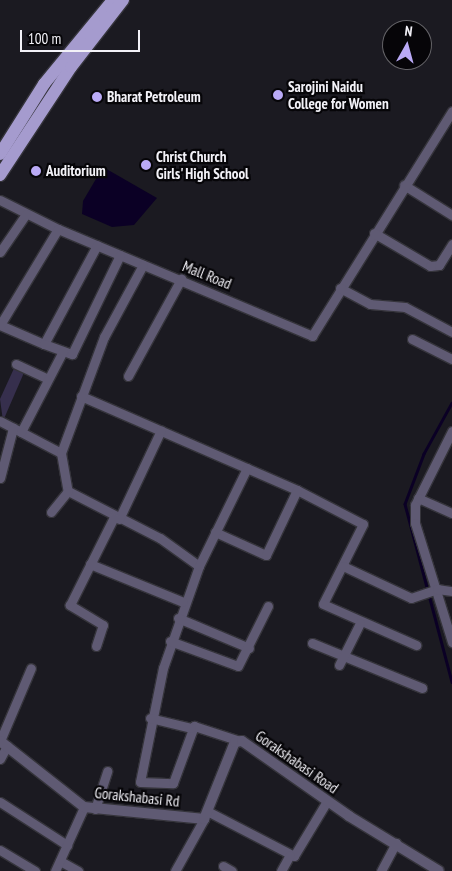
<!DOCTYPE html>
<style>
body{margin:0}
#map{position:relative;width:452px;height:871px;overflow:hidden;background:#1b1a21;font-family:"PT Sans Narrow",sans-serif}
div>[style]{position:absolute}
[style*='--x']{left:calc(var(--x)*1px);top:calc(var(--y)*1px);width:calc(var(--w)*1px);rotate:calc(var(--a)*1deg)}
.green>*{inset:0;background:#362f4d}
.water>*{inset:0;background:#0b0025}
.stream>*{height:2.5px;margin:-1.25px;padding:0 1.25px;transform-origin:1.25px;border-radius:1.25px;background:#0b0025}
.roads{filter:drop-shadow(1px 0 #35343b) drop-shadow(-1px 0 #35343b) drop-shadow(0 1px #35343b) drop-shadow(0 -1px #35343b)}
.minor>*{height:9px;margin:-4.5px;padding:0 4.5px;transform-origin:4.5px;border-radius:4.5px;background:#5f5a73}
.tertiary>*{height:10px;margin:-5px;padding:0 5px;transform-origin:5px;border-radius:5px;background:#5f5a73}
.primary>*{height:12px;margin:-6px;padding:0 6px;transform-origin:6px;border-radius:6px;background:#a59bce}
.dots>*{width:14px;height:14px;translate:-50% -50%;box-sizing:border-box;border:2px solid #060508;border-radius:50%}
span{translate:-50% -50%;white-space:nowrap;text-align:center;line-height:1.15;-webkit-text-stroke:4.5px #060508;paint-order:stroke}
.poi-label{font-size:15px;color:#f3f2f8;font-weight:700}
.left{translate:0 -50%;text-align:left}
.street-label{font-size:15px;color:#f3f2f8}
.north{position:absolute;left:382px;top:20px;width:50px;height:50px;box-sizing:border-box;background:#060508;border:1px solid #656468;border-radius:50%;rotate:7deg;font-size:14px;font-weight:700;line-height:20px;text-align:center;color:#f3f2f8}
.north::after{content:'';display:block;margin:auto;width:18px;height:22px;background:#baaaf6;clip-path:polygon(50% 0,100% 100%,50% 72%,0 100%)}
.scale{position:absolute;left:20px;top:30px;width:120px;height:22px;box-sizing:border-box;border:2px solid #f3f2f8;border-top:0;padding-left:6px;font-size:15px;line-height:18px;white-space:nowrap;color:#f3f2f8;-webkit-text-stroke:4px #060508;paint-order:stroke}
</style>
<div id="map">
<div class="green">
<div style="clip-path:polygon(16px 364px,26px 368px,3px 421px,0 399px)"></div>
</div>
<div class="water">
<div style="clip-path:polygon(103px 167px,157px 198px,134px 225px,112px 227px,82px 214px,83px 201px)"></div>
</div>
<div class="stream">
<div style="--x:452;--y:403;--w:58;--a:118.8"></div>
<div style="--x:424;--y:454;--w:53;--a:110.8"></div>
<div style="--x:405;--y:504;--w:184;--a:75.2"></div>
</div>
<div class="roads">
<div class="minor">
<div style="--x:404;--y:185;--w:57;--a:32"></div>
<div style="--x:0;--y:200;--w:65;--a:26.6"></div>
<div style="--x:58;--y:229;--w:276;--a:22.8"></div>
<div style="--x:312;--y:336;--w:265;--a:-58.1"></div>
<div style="--x:374;--y:233;--w:65;--a:30.5"></div>
<div style="--x:430;--y:266;--w:9;--a:-6"></div>
<div style="--x:439;--y:265;--w:25;--a:-58"></div>
<div style="--x:0;--y:252;--w:46;--a:-55.6"></div>
<div style="--x:340;--y:288;--w:34;--a:28"></div>
<div style="--x:370;--y:304;--w:35;--a:5"></div>
<div style="--x:405;--y:307;--w:53;--a:28"></div>
<div style="--x:0;--y:325;--w:48;--a:23.4"></div>
<div style="--x:44;--y:344;--w:112;--a:-61.8"></div>
<div style="--x:0;--y:325;--w:112;--a:-58.9"></div>
<div style="--x:412;--y:339;--w:45;--a:26.6"></div>
<div style="--x:44;--y:344;--w:30;--a:20"></div>
<div style="--x:72;--y:354;--w:110;--a:-64.1"></div>
<div style="--x:16;--y:364;--w:35;--a:25"></div>
<div style="--x:128;--y:376;--w:111;--a:-61.3"></div>
<div style="--x:81;--y:396;--w:236;--a:23.5"></div>
<div style="--x:297;--y:490;--w:74;--a:27.3"></div>
<div style="--x:363;--y:524;--w:89;--a:116.6"></div>
<div style="--x:323;--y:604;--w:102;--a:23.8"></div>
<div style="--x:0;--y:421;--w:69;--a:27.7"></div>
<div style="--x:61;--y:453;--w:39;--a:80"></div>
<div style="--x:68;--y:491;--w:103;--a:27.1"></div>
<div style="--x:160;--y:538;--w:48;--a:35.7"></div>
<div style="--x:199;--y:566;--w:108;--a:109.4"></div>
<div style="--x:163;--y:668;--w:116;--a:101.4"></div>
<div style="--x:140;--y:782;--w:33;--a:2"></div>
<div style="--x:173;--y:783;--w:61;--a:-69.8"></div>
<div style="--x:194;--y:726;--w:45;--a:18"></div>
<div style="--x:452;--y:431;--w:83;--a:116.6"></div>
<div style="--x:415;--y:505;--w:18;--a:90"></div>
<div style="--x:415;--y:523;--w:125;--a:72.7"></div>
<div style="--x:21;--y:432;--w:91;--a:-62.6"></div>
<div style="--x:61;--y:453;--w:124;--a:-69.7"></div>
<div style="--x:104;--y:337;--w:82;--a:-61.6"></div>
<div style="--x:0;--y:478;--w:52;--a:-75.4"></div>
<div style="--x:418;--y:498;--w:37;--a:24"></div>
<div style="--x:51;--y:512;--w:27;--a:-51"></div>
<div style="--x:119;--y:519;--w:98;--a:-64.7"></div>
<div style="--x:215;--y:532;--w:56;--a:24.3"></div>
<div style="--x:266;--y:555;--w:72;--a:-64.5"></div>
<div style="--x:90;--y:564;--w:100;--a:22.2"></div>
<div style="--x:199;--y:566;--w:109;--a:-63.9"></div>
<div style="--x:343;--y:566;--w:75;--a:25.2"></div>
<div style="--x:411;--y:598;--w:28;--a:-19"></div>
<div style="--x:437;--y:589;--w:15;--a:8"></div>
<div style="--x:178;--y:618;--w:77;--a:22.9"></div>
<div style="--x:170;--y:641;--w:72;--a:20.2"></div>
<div style="--x:238;--y:666;--w:67;--a:-63.4"></div>
<div style="--x:312;--y:643;--w:119;--a:22.2"></div>
<div style="--x:96;--y:646;--w:22;--a:-72"></div>
<div style="--x:103;--y:625;--w:39;--a:-149"></div>
<div style="--x:70;--y:605;--w:98;--a:-63.4"></div>
<div style="--x:339;--y:665;--w:47;--a:-63.4"></div>
<div style="--x:150;--y:718;--w:42;--a:13.7"></div>
<div style="--x:0;--y:741;--w:79;--a:-67"></div>
<div style="--x:0;--y:759;--w:15;--a:-62"></div>
<div style="--x:0;--y:802;--w:80;--a:32.7"></div>
<div style="--x:95;--y:809;--w:40;--a:-72"></div>
<div style="--x:207;--y:811;--w:98;--a:27.3"></div>
<div style="--x:294;--y:856;--w:64;--a:-59"></div>
<div style="--x:0;--y:850;--w:41;--a:31"></div>
<div style="--x:60;--y:861;--w:21;--a:29"></div>
<div style="--x:223;--y:866;--w:10;--a:29"></div>
<div style="--x:55;--y:871;--w:70;--a:-65.6"></div>
<div style="--x:175;--y:871;--w:60;--a:-60.9"></div>
<div style="--x:281;--y:871;--w:18;--a:-61"></div>
<div style="--x:381;--y:871;--w:32;--a:-62"></div>
</div>
<div class="tertiary">
<div style="--x:0;--y:741;--w:107;--a:38.2"></div>
<div style="--x:84;--y:807;--w:121;--a:5.7"></div>
<div style="--x:204;--y:819;--w:83;--a:-68.1"></div>
<div style="--x:235;--y:742;--w:7;--a:-8"></div>
<div style="--x:242;--y:741;--w:131;--a:35"></div>
<div style="--x:349;--y:816;--w:105;--a:31.4"></div>
</div>
<div class="primary">
<div style="--x:0;--y:154;--w:83;--a:-57.8"></div>
<div style="--x:44;--y:84;--w:109;--a:-50.6"></div>
<div style="--x:0;--y:175;--w:129;--a:-56.7"></div>
<div style="--x:71;--y:67;--w:85;--a:-52.2"></div>
</div>
</div>
<div class="dots">
<div style="left:278px;top:95px;background:#baaaf6"></div>
<div style="left:97px;top:97px;background:#baaaf6"></div>
<div style="left:146px;top:165px;background:#baaaf6"></div>
<div style="left:36px;top:171px;background:#baaaf6"></div>
</div>
<div class="poi-label">
<span class="left" style="left:288px;top:95px">Sarojini Naidu<br>College for Women</span>
<span class="left" style="left:107px;top:97px">Bharat Petroleum</span>
<span class="left" style="left:156px;top:165px">Christ Church<br>Girls' High School</span>
<span class="left" style="left:46px;top:171px">Auditorium</span>
</div>
<div class="street-label">
<span style="left:207px;top:275px;rotate:22deg">Mall Road</span>
<span style="left:297px;top:762px;rotate:35deg">Gorakshabasi Road</span>
<span style="left:137px;top:797px;rotate:6deg">Gorakshabasi Rd</span>
</div>
<div class="north">N</div>
<div class="scale">100 m</div>
</div>
